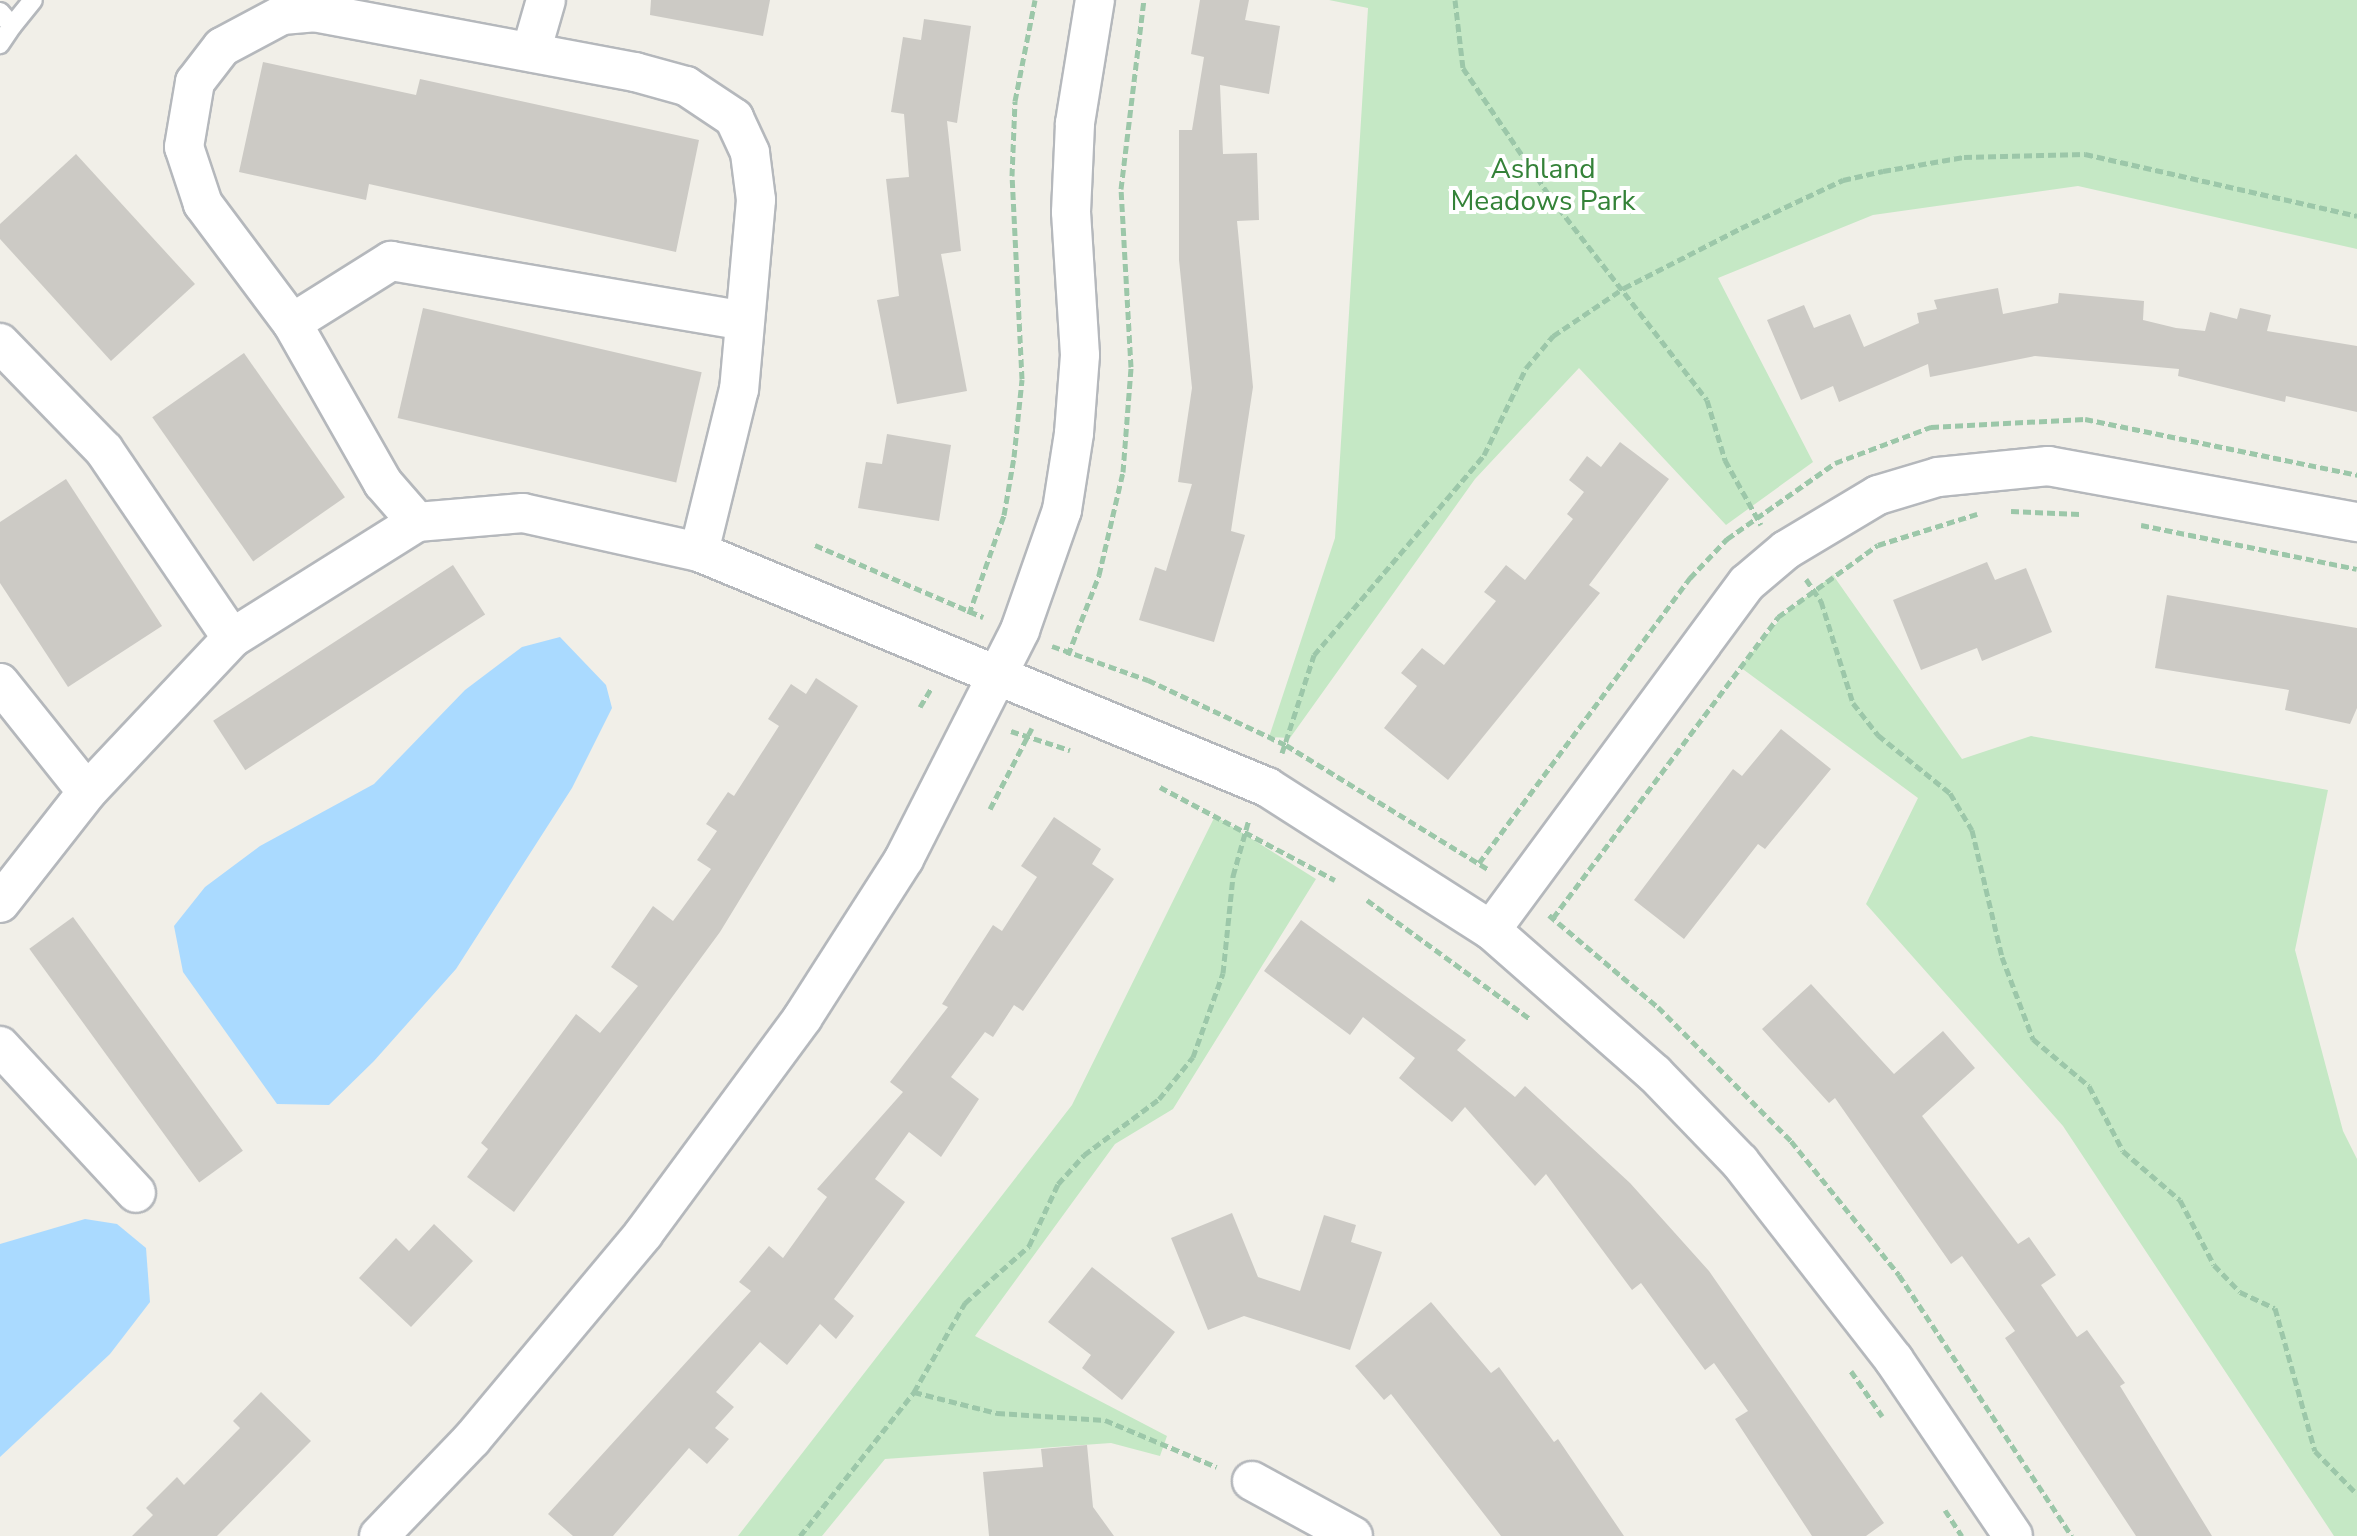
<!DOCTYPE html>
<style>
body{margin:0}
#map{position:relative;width:2357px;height:1536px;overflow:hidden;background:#f1efe8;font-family:"Nunito Sans",sans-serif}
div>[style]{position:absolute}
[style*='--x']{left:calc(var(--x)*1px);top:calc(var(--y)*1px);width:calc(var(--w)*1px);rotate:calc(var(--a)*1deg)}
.green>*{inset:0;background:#c5e8c5}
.water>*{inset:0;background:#aadaff}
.building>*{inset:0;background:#cccac5;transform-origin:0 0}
.path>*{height:5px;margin-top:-2.5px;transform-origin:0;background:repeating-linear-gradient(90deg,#9cc7a9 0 8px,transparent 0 12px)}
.roads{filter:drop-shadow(2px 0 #b5b8bc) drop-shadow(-2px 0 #b5b8bc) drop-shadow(0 2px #b5b8bc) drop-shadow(0 -2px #b5b8bc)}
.lane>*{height:18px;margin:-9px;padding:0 9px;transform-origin:9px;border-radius:9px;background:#fff}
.street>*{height:38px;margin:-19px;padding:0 19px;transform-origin:19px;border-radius:19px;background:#fff}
span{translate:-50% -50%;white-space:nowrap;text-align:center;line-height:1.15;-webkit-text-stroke:8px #fff;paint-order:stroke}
.park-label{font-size:28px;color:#348238}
</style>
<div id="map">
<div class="green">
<div style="clip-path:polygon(1329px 0,2357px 0,2357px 249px,2078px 186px,1873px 215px,1718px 278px,1813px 462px,1726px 525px,1579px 368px,1475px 479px,1290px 738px,1269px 737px,1335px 538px,1368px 8px)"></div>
<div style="clip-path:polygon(1833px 575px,1962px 759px,2031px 736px,2328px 790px,2295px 950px,2343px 1131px,2357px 1159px,2357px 1536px,2334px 1536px,2063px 1126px,1866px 904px,1918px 798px,1740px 667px,1783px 616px)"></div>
<div style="clip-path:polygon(1215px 816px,1316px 879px,1173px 1109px,1115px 1144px,975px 1336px,1167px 1436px,1160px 1456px,1111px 1443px,885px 1459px,822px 1536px,738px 1536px,1072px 1105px)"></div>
</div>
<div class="water">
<div style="clip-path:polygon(560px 637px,606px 685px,612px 708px,572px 788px,456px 969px,374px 1061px,329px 1105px,277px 1104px,183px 972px,174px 926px,205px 887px,260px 846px,374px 784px,465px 690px,522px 647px)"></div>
<div style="clip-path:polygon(85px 1219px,117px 1224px,146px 1248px,150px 1302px,110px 1354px,0 1457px,0 1244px)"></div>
</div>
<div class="building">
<div style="clip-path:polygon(651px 0,770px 0,763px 36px,650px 15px)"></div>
<div style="clip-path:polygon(1200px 0,1249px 0,1245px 20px,1280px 26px,1269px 94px,1220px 85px,1223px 154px,1257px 153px,1259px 220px,1237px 221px,1253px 387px,1231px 531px,1245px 535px,1214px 642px,1139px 620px,1155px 567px,1166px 571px,1192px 484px,1178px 482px,1192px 388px,1179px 260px,1179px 130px,1192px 130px,1204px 57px,1191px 54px)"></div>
<div style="clip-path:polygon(924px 19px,971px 26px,957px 123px,947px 121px,961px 251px,941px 254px,967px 391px,897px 404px,877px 300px,899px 296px,886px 179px,909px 177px,904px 114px,891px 112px,903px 37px,921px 40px)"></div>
<div style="clip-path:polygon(263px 62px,416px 95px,420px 79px,699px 140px,676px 252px,369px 184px,366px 200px,239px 172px)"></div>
<div style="clip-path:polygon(76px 154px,195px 284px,111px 361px,0 239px,0 224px)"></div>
<div style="clip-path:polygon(1998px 288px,2003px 314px,2058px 303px,2059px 293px,2144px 301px,2143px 320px,2176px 328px,2205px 331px,2210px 312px,2237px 319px,2240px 308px,2271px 315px,2267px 331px,2357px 346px,2357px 412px,2286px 396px,2285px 402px,2178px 376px,2179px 369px,2035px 356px,1930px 377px,1928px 364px,1839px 402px,1833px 386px,1801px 400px,1767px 320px,1804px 305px,1814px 328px,1850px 314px,1864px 347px,1919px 323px,1917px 313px,1937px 309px,1934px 300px)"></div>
<div style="left:423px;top:308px;width:286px;height:113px;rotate:13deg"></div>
<div style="left:244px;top:353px;width:176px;height:112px;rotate:55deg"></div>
<div style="clip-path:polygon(887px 434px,951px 445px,939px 521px,858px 508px,866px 462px,882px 464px)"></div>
<div style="clip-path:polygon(1620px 442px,1669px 479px,1589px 585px,1600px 593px,1448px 780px,1384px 728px,1417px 686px,1401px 673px,1422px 648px,1444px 665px,1496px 601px,1484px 592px,1506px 565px,1525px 580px,1573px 519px,1567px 514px,1584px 492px,1569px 480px,1587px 456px,1601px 467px)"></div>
<div style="clip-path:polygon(66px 479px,162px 626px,68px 687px,0 583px,0 522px)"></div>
<div style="clip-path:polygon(1987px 562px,1995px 580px,2026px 568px,2052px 632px,1982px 661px,1977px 648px,1921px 670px,1893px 600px)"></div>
<div style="left:453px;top:565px;width:59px;height:286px;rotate:57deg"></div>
<div style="clip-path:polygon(2167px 595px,2357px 628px,2357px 708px,2350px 724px,2285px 710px,2289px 690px,2155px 668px)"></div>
<div style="clip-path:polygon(816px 678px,858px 706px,720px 932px,514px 1212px,467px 1177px,488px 1149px,481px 1143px,576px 1014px,600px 1033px,638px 986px,611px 967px,653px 906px,673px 921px,711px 869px,697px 860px,717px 831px,706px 824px,728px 792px,734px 796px,779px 726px,768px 719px,791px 684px,806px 694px)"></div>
<div style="clip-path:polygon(1781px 729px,1831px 769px,1765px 849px,1758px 844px,1684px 939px,1634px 900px,1733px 769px,1742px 776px)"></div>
<div style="clip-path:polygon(1054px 817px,1101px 849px,1092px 864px,1114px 879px,1023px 1011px,1014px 1005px,993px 1037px,985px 1032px,951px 1077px,979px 1099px,941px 1157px,909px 1132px,875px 1179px,905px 1202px,834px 1299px,854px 1316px,836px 1339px,820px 1324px,787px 1365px,760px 1342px,716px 1392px,734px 1407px,715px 1428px,729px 1439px,707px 1464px,689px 1448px,613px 1536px,573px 1536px,548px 1514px,751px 1291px,739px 1282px,769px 1246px,783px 1258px,827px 1197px,817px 1189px,903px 1092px,890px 1082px,948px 1007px,942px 1004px,993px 925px,1002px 931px,1037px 877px,1021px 866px)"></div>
<div style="left:73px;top:917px;width:289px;height:54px;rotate:54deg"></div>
<div style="clip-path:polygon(1301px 920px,1466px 1040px,1457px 1050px,1515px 1097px,1525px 1086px,1630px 1183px,1709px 1271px,1884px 1523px,1866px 1536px,1812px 1536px,1735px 1419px,1748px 1411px,1714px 1363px,1705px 1370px,1641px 1283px,1632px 1290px,1546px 1174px,1535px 1186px,1465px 1107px,1452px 1122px,1399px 1078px,1415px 1058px,1363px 1017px,1350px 1035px,1264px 971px)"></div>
<div style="clip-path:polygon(1811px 984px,1894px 1074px,1943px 1031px,1975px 1068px,1922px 1116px,2018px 1244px,2029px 1237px,2056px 1275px,2041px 1285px,2077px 1337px,2087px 1330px,2125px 1383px,2120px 1386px,2212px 1536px,2136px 1536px,2005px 1338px,2015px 1331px,1962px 1256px,1951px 1264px,1835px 1098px,1829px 1103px,1762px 1029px)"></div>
<div style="clip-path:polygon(1232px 1213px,1258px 1277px,1300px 1291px,1324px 1215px,1356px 1225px,1351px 1242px,1382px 1252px,1350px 1350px,1244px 1316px,1208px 1330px,1171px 1238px)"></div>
<div style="clip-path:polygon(434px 1224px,473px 1261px,411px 1327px,359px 1278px,396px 1238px,409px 1251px)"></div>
<div style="clip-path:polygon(1092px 1267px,1175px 1332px,1122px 1400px,1082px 1368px,1091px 1355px,1048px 1322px)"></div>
<div style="clip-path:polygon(1431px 1302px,1491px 1373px,1499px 1367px,1554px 1442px,1558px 1439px,1624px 1536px,1501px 1536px,1391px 1394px,1384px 1400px,1355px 1366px)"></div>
<div style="clip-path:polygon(261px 1392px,311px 1441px,217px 1536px,132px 1536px,153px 1515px,146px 1508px,177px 1477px,184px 1485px,240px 1428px,233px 1421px)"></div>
<div style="clip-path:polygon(1087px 1445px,1093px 1507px,1114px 1536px,989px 1536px,983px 1472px,1043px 1467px,1041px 1449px)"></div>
</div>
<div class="path">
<div style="--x:1455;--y:0;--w:68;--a:83.3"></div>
<div style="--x:1463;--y:68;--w:157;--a:55.9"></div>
<div style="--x:1551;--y:198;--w:255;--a:52.3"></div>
<div style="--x:1707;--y:400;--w:63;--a:73.3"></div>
<div style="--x:1725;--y:460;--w:74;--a:61"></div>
<div style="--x:2011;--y:511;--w:69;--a:2.5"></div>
<div style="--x:2141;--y:525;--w:220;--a:11.5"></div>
<div style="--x:815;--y:545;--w:183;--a:23.2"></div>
<div style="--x:1806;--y:579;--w:27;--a:56"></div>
<div style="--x:1821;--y:601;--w:107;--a:72.6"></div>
<div style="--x:1853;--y:703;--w:41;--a:52"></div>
<div style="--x:1878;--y:735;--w:92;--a:38.9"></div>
<div style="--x:1950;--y:793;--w:43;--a:59.3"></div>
<div style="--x:1972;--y:830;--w:130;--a:76.7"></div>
<div style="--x:2002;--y:957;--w:88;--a:69.3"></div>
<div style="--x:2033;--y:1039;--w:73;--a:40"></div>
<div style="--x:2089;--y:1086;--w:73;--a:62.4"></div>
<div style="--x:2123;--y:1151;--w:75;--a:40.7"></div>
<div style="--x:2180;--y:1200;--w:73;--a:62.4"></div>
<div style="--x:2214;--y:1265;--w:37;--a:46"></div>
<div style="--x:2240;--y:1292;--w:38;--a:25"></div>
<div style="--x:2275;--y:1308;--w:148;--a:74.4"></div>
<div style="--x:2315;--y:1451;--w:60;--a:45.7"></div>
<div style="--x:969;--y:614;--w:105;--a:-70.5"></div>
<div style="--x:1004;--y:515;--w:59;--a:-80.2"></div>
<div style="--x:1014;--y:457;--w:78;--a:-84.1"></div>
<div style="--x:1022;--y:379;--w:203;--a:-92.8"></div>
<div style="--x:1012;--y:176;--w:75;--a:-87.7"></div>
<div style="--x:1015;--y:101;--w:103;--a:-78.8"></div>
<div style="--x:1052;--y:646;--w:102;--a:19.5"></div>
<div style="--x:1148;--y:680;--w:153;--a:25.2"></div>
<div style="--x:1286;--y:745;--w:238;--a:31.6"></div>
<div style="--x:1068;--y:655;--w:86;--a:-68.8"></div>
<div style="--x:1099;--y:575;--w:106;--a:-76.9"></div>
<div style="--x:1123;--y:472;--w:105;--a:-85.6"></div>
<div style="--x:1131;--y:367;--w:178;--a:-93.2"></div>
<div style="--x:1121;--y:189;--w:190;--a:-83.1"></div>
<div style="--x:920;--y:707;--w:23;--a:-59"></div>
<div style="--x:1011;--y:731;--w:62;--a:17.9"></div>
<div style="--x:1282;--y:753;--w:103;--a:-71.9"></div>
<div style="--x:1314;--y:655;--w:262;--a:-49.6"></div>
<div style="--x:1484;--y:455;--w:97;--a:-64.2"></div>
<div style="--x:1526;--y:368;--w:42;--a:-49.8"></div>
<div style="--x:1553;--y:336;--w:86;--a:-34.1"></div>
<div style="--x:1624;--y:288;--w:131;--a:-27.1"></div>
<div style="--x:1741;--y:228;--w:113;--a:-25.2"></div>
<div style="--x:1843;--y:180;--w:41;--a:-12.7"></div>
<div style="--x:1883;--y:171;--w:82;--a:-9.8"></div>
<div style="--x:1964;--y:157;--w:121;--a:-1.4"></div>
<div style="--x:2085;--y:154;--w:279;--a:12.8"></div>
<div style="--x:1160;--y:787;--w:198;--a:28"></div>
<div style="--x:990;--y:809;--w:91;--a:-62.6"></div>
<div style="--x:1479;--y:863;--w:355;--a:-53.5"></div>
<div style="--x:1690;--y:578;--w:54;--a:-46.5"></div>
<div style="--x:1727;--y:539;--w:132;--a:-35.1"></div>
<div style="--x:1835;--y:463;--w:103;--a:-20.6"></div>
<div style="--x:1931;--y:427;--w:154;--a:-3"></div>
<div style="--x:2085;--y:419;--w:278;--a:11.6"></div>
<div style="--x:1367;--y:900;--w:202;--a:36.1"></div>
<div style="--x:1549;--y:915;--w:143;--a:40.2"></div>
<div style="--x:1658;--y:1007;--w:189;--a:45.2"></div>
<div style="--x:1791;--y:1141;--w:172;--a:51.1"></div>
<div style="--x:1899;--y:1275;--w:313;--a:56.5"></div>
<div style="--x:1553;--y:918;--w:376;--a:-53.2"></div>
<div style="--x:1778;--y:617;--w:123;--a:-35.8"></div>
<div style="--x:1878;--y:545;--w:104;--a:-17.4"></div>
<div style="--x:1851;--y:1371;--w:55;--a:55.4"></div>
<div style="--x:914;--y:1392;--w:86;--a:14.2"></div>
<div style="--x:997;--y:1413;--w:108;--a:3.7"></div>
<div style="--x:1105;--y:1420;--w:121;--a:22.8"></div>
<div style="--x:1945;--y:1510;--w:31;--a:57"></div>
<div style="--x:800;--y:1536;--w:184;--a:-51.6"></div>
<div style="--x:914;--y:1392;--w:103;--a:-60.2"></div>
<div style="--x:965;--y:1303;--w:86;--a:-41.7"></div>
<div style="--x:1029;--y:1246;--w:68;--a:-64.9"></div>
<div style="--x:1058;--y:1184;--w:39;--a:-48"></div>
<div style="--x:1084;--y:1155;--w:94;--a:-36.7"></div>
<div style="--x:1159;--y:1099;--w:54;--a:-51"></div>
<div style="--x:1193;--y:1057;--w:89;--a:-70.3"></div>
<div style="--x:1223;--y:973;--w:98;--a:-84.1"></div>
<div style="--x:1233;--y:876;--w:59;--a:-74.3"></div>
</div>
<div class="roads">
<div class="lane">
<div style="--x:0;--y:12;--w:18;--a:49"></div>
<div style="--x:12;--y:26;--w:22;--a:124"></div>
<div style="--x:12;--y:26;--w:33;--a:-51"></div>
</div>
<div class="street">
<div style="--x:531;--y:52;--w:54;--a:-73.9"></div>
<div style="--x:292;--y:323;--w:117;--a:-32.1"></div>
<div style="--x:391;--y:261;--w:358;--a:9.6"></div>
<div style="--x:0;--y:343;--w:149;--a:45.8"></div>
<div style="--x:104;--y:450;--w:227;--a:55.8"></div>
<div style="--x:417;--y:522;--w:52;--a:-131.1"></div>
<div style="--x:383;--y:483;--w:184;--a:-119.6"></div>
<div style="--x:292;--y:323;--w:149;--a:-126.8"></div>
<div style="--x:203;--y:204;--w:60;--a:-108.4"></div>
<div style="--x:184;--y:147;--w:66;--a:-80.4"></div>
<div style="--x:195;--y:82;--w:44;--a:-52.4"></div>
<div style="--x:222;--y:47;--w:68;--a:-28.1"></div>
<div style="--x:282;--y:15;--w:32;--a:-5"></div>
<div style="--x:314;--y:12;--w:327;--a:10.6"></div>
<div style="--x:635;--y:72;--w:53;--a:15.4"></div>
<div style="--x:686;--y:86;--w:58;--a:33.7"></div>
<div style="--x:734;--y:118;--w:38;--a:65"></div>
<div style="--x:750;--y:153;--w:47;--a:82.7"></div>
<div style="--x:756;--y:200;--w:190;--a:95.1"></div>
<div style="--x:739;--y:389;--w:168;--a:103.8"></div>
<div style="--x:0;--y:683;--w:139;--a:51.4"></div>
<div style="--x:0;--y:903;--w:141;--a:-51.9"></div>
<div style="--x:87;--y:792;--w:212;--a:-46.7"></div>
<div style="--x:232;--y:638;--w:218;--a:-32.1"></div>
<div style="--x:417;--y:522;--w:106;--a:-4.9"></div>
<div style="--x:523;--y:513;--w:180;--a:12.5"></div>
<div style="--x:699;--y:552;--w:615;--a:22.48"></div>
<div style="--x:1267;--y:787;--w:266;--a:32.6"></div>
<div style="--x:1491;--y:930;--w:218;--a:41.3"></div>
<div style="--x:1655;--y:1074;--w:122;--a:46"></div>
<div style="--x:1740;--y:1162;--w:251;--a:52.1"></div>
<div style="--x:1894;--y:1360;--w:212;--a:55.9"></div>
<div style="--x:1491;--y:930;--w:431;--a:-53.6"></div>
<div style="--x:1747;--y:583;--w:51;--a:-40.2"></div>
<div style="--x:1786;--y:550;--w:107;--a:-30.9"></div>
<div style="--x:1878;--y:495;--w:63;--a:-16.7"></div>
<div style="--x:1938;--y:477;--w:111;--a:-5.7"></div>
<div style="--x:2048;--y:466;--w:314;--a:10.3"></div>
<div style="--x:0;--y:1046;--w:200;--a:47.2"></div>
<div style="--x:1252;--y:1481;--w:115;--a:28.6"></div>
<div style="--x:379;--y:1536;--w:134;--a:-46.2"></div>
<div style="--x:472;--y:1439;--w:268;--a:-50.1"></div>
<div style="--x:644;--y:1233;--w:268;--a:-53.6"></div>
<div style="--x:803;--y:1017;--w:188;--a:-57.4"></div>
<div style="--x:904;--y:859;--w:257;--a:-63.1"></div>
<div style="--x:1020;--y:630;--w:127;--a:-70.7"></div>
<div style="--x:1062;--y:510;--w:78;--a:-81.1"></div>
<div style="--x:1074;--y:433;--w:78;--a:-85.6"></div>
<div style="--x:1080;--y:355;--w:143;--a:-93.6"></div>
<div style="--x:1071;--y:212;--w:89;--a:-87.4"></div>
<div style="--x:1075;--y:123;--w:125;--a:-80.8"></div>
</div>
</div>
<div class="park-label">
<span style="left:1543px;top:185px">Ashland<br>Meadows Park</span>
</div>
</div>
